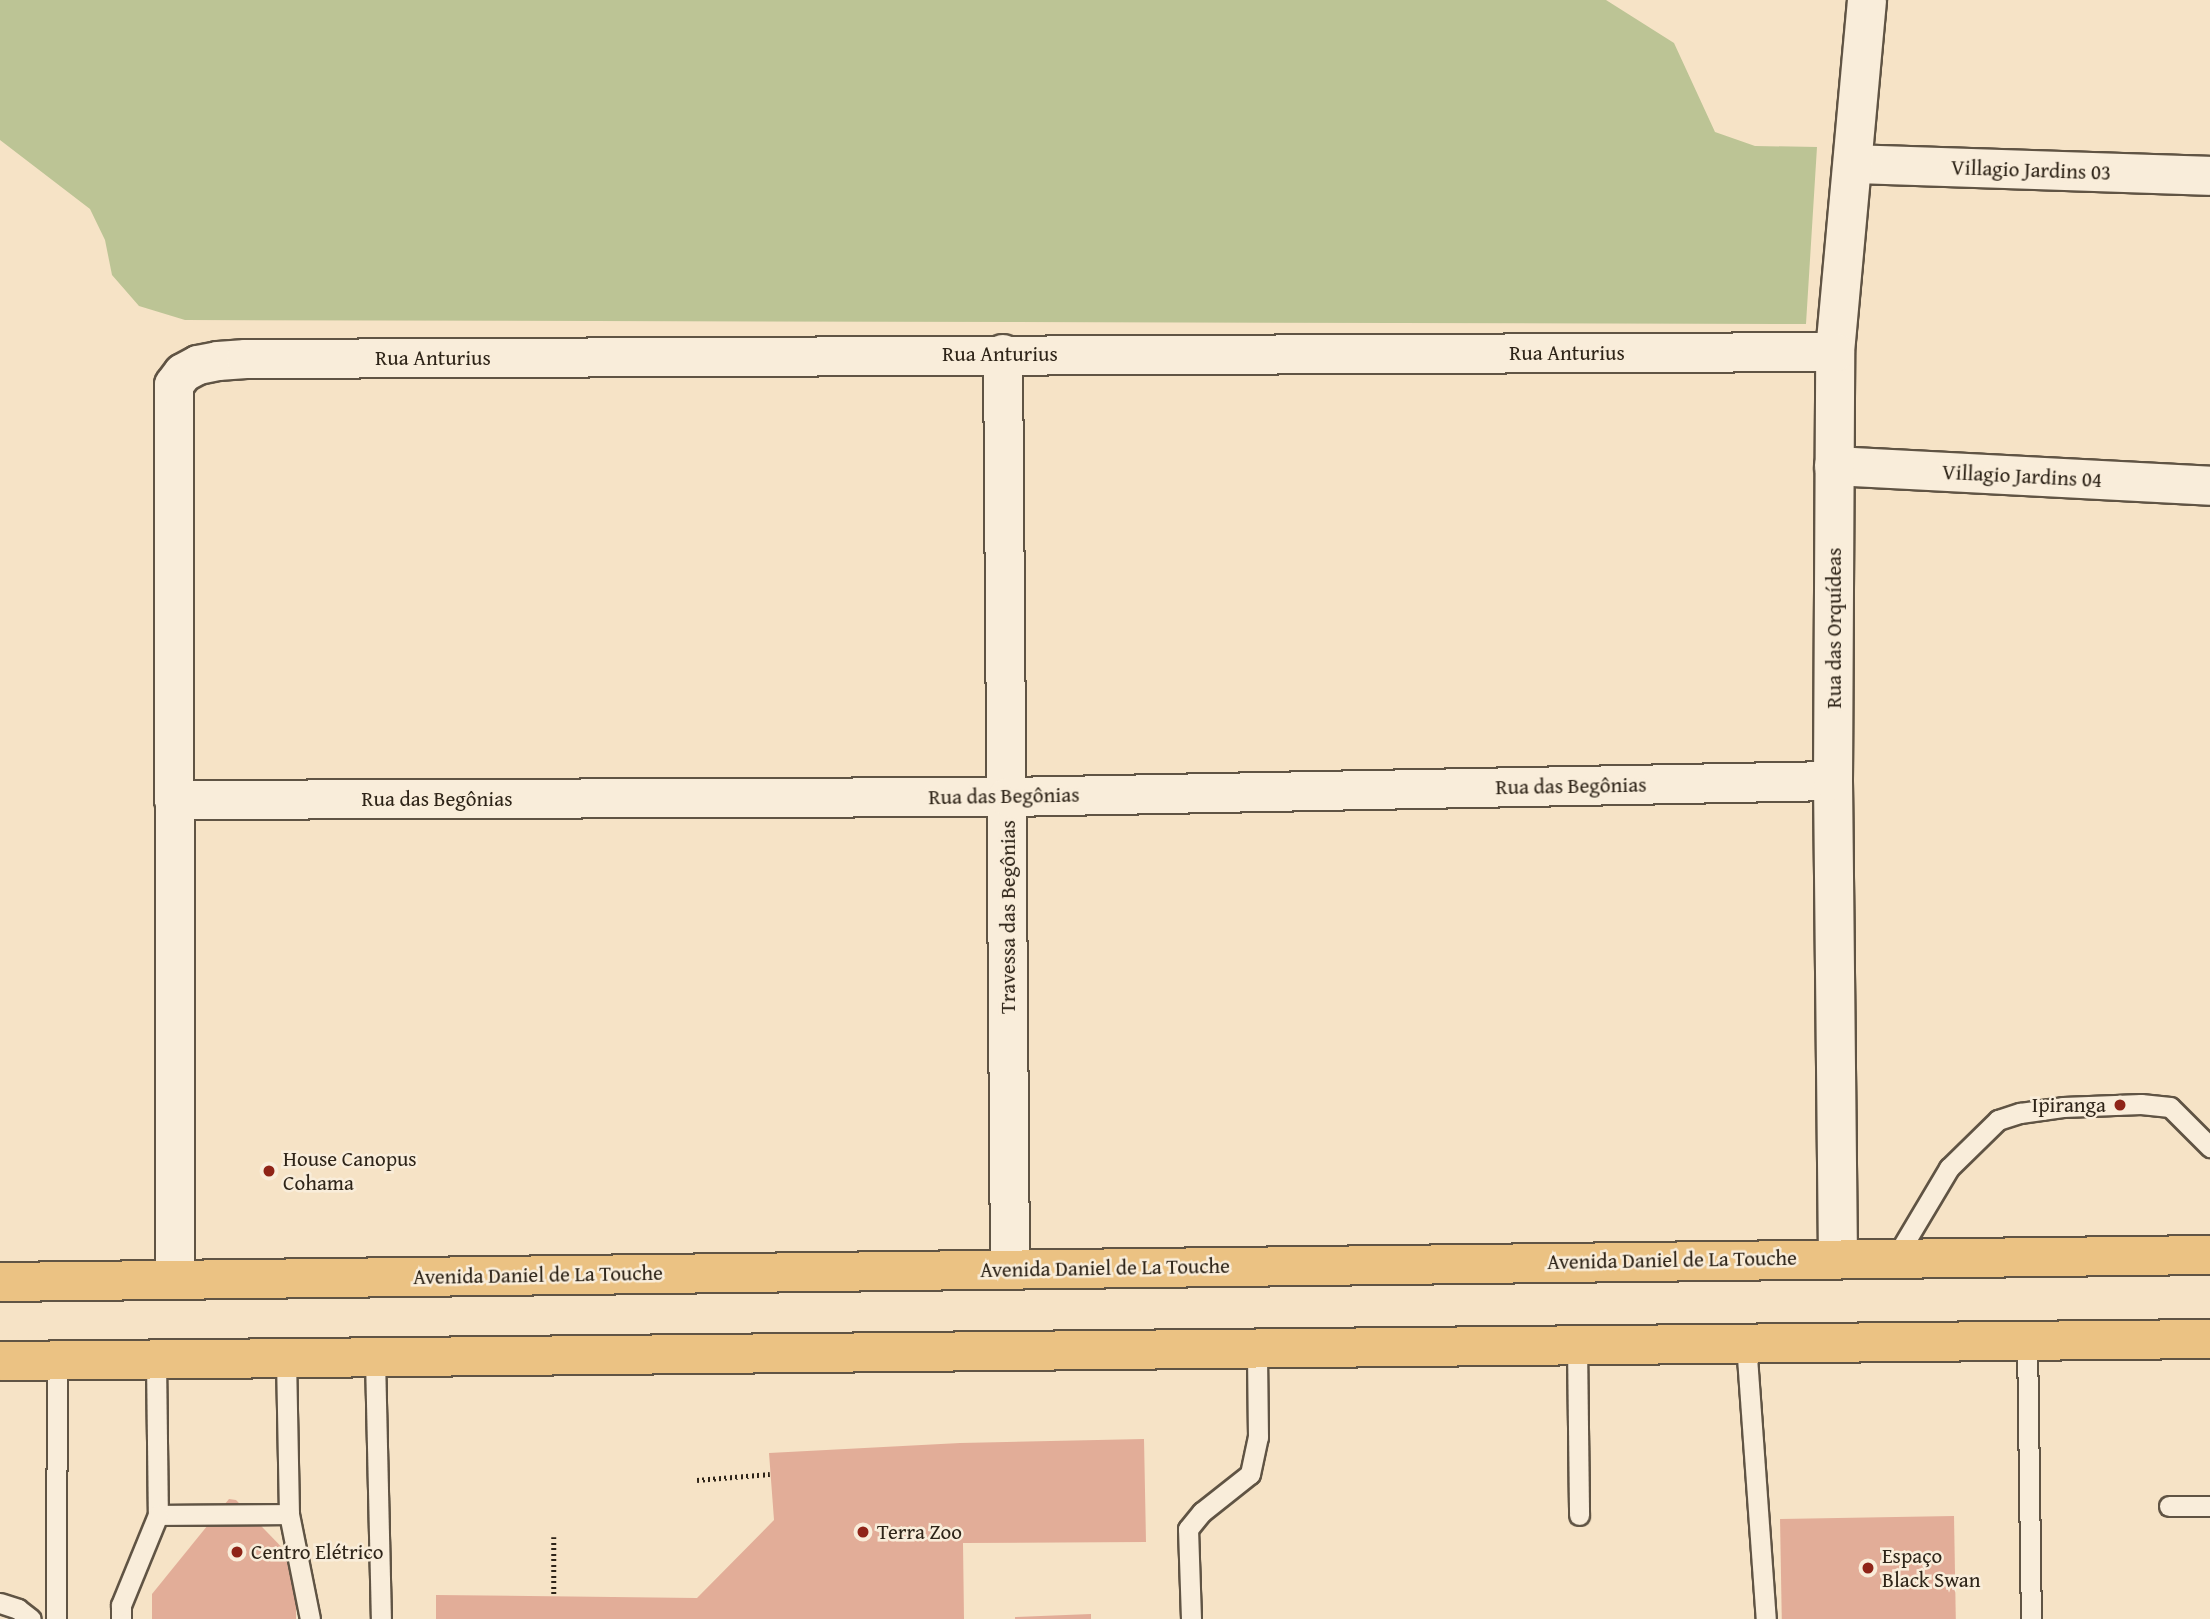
<!DOCTYPE html>
<meta charset="utf-8">
<style>
body{margin:0}
#map{position:relative;width:2210px;height:1619px;overflow:hidden;background:#f6e3c6;font-family:"Gentium Book Plus",serif}
div>[style]{position:absolute}
[style*='--x']{left:calc(var(--x)*1px);top:calc(var(--y)*1px);width:calc(var(--w)*1px);rotate:calc(var(--a)*1deg)}
.green>*{inset:0;background:#bcc495}
.building>*{inset:0;background:#e2ad98;transform-origin:0 0}
.path>*{height:4.5px;margin-top:-2.25px;transform-origin:0;background:repeating-linear-gradient(90deg,#2e2418 0 2px,transparent 0 5.5px)}
.roads{filter:drop-shadow(2px 0 #605444) drop-shadow(-2px 0 #605444) drop-shadow(0 2px #605444) drop-shadow(0 -2px #605444)}
.lane>*{height:19px;margin:-9.5px;padding:0 9.5px;transform-origin:9.5px;border-radius:9.5px;background:#f9edda}
.street>*{height:38px;margin:-19px;padding:0 19px;transform-origin:19px;border-radius:19px;background:#f9edda}
.primary>*{height:38px;margin:-19px;padding:0 19px;transform-origin:19px;border-radius:19px;background:#ebc283}
.dots>*{width:19px;height:19px;translate:-50% -50%;box-sizing:border-box;border:4px solid #f9edda;border-radius:50%}
span{translate:-50% -50%;white-space:nowrap;text-align:center;line-height:1.15;-webkit-text-stroke:5px #f9edda;paint-order:stroke}
.street-label{font-size:21px;color:#2e2418}
.poi-label{font-size:21px;color:#2e2418}
.right{translate:-100% -50%;text-align:right}
.left{translate:0 -50%;text-align:left}
</style>
<div id="map">
<div class="green">
<div style="clip-path:polygon(0 0,1606px 0,1674px 43px,1715px 132px,1755px 146px,1817px 147px,1806px 324px,185px 320px,139px 306px,112px 275px,105px 240px,90px 209px,0 140px)"></div>
</div>
<div class="building">
<div style="clip-path:polygon(1144px 1439px,1146px 1542px,963px 1543px,964px 1619px,436px 1619px,436px 1595px,697px 1598px,774px 1520px,769px 1453px,960px 1443px)"></div>
<div style="clip-path:polygon(229px 1499px,236px 1500px,296px 1562px,296px 1619px,152px 1619px,152px 1594px)"></div>
<div style="left:1954px;top:1516px;width:103px;height:174px;rotate:89deg"></div>
<div style="clip-path:polygon(1091px 1614px,1091px 1619px,1015px 1619px,1015px 1617px)"></div>
</div>
<div class="path">
<div style="--x:697;--y:1480;--w:73;--a:-4.7"></div>
<div style="--x:554;--y:1537;--w:59;--a:90"></div>
</div>
<div class="roads">
<div class="lane">
<div style="--x:1896;--y:1257;--w:104;--a:-59.2"></div>
<div style="--x:1949;--y:1168;--w:69;--a:-44.4"></div>
<div style="--x:1998;--y:1120;--w:23;--a:-18"></div>
<div style="--x:2020;--y:1113;--w:43;--a:-7.9"></div>
<div style="--x:2063;--y:1107;--w:78;--a:-2.2"></div>
<div style="--x:2141;--y:1104;--w:29;--a:6"></div>
<div style="--x:2170;--y:1107;--w:57;--a:45"></div>
<div style="--x:2027;--y:1340;--w:279;--a:89.2"></div>
<div style="--x:1746;--y:1343;--w:277;--a:85.9"></div>
<div style="--x:1577;--y:1345;--w:170;--a:89.3"></div>
<div style="--x:375;--y:1358;--w:261;--a:88.7"></div>
<div style="--x:156;--y:1360;--w:155;--a:89.3"></div>
<div style="--x:158;--y:1515;--w:131;--a:-0.4"></div>
<div style="--x:289;--y:1514;--w:155;--a:-91.1"></div>
<div style="--x:2169;--y:1506;--w:41;--a:0"></div>
<div style="--x:289;--y:1514;--w:107;--a:78.7"></div>
<div style="--x:0;--y:1603;--w:19;--a:18"></div>
<div style="--x:18;--y:1609;--w:16;--a:38"></div>
<div style="--x:56;--y:1619;--w:257;--a:-89.8"></div>
<div style="--x:121;--y:1619;--w:14;--a:-90"></div>
<div style="--x:121;--y:1605;--w:97;--a:-67.7"></div>
<div style="--x:1191;--y:1619;--w:90;--a:-91.9"></div>
<div style="--x:1188;--y:1529;--w:22;--a:-51"></div>
<div style="--x:1202;--y:1512;--w:61;--a:-38.4"></div>
<div style="--x:1250;--y:1474;--w:38;--a:-78"></div>
<div style="--x:1258;--y:1437;--w:88;--a:-90.7"></div>
</div>
<div class="street">
<div style="--x:1853;--y:164;--w:357;--a:1.9"></div>
<div style="--x:1003;--y:354;--w:916;--a:89.56"></div>
<div style="--x:1834;--y:466;--w:377;--a:3"></div>
<div style="--x:174;--y:800;--w:834;--a:-0.21"></div>
<div style="--x:1008;--y:797;--w:825;--a:-1.11"></div>
<div style="--x:1838;--y:1258;--w:477;--a:-90.6"></div>
<div style="--x:1833;--y:781;--w:429;--a:-89.7"></div>
<div style="--x:1835;--y:352;--w:353;--a:-84.8"></div>
<div style="--x:175;--y:1280;--w:895;--a:-90.06"></div>
<div style="--x:174;--y:385;--w:15;--a:-53"></div>
<div style="--x:183;--y:373;--w:17;--a:-28"></div>
<div style="--x:198;--y:365;--w:20;--a:-11"></div>
<div style="--x:218;--y:361;--w:28;--a:-4"></div>
<div style="--x:246;--y:359;--w:1589;--a:-0.25"></div>
</div>
<div class="primary">
<div style="--x:0;--y:1282;--w:2210;--a:-0.7"></div>
<div style="--x:0;--y:1361;--w:2210;--a:-0.57"></div>
</div>
</div>
<div class="dots">
<div style="left:2120px;top:1105px;background:#8f2418"></div>
<div style="left:269px;top:1171px;background:#8f2418"></div>
<div style="left:863px;top:1532px;background:#8f2418"></div>
<div style="left:237px;top:1552px;background:#8f2418"></div>
<div style="left:1868px;top:1568px;background:#8f2418"></div>
</div>
<div class="street-label">
<span style="left:2031px;top:170px;rotate:2deg">Villagio Jardins 03</span>
<span style="left:1567px;top:353px">Rua Anturius</span>
<span style="left:1000px;top:354px">Rua Anturius</span>
<span style="left:433px;top:358px">Rua Anturius</span>
<span style="left:2022px;top:476px;rotate:3deg">Villagio Jardins 04</span>
<span style="left:1834px;top:628px;rotate:-90deg">Rua das Orquídeas</span>
<span style="left:1571px;top:786px;rotate:-1deg">Rua das Begônias</span>
<span style="left:1004px;top:796px;rotate:-1deg">Rua das Begônias</span>
<span style="left:437px;top:799px">Rua das Begônias</span>
<span style="left:1008px;top:917px;rotate:-90deg">Travessa das Begônias</span>
<span style="left:1672px;top:1260px;rotate:-1deg">Avenida Daniel de La Touche</span>
<span style="left:1105px;top:1268px;rotate:-1deg">Avenida Daniel de La Touche</span>
<span style="left:538px;top:1275px;rotate:-1deg">Avenida Daniel de La Touche</span>
</div>
<div class="poi-label">
<span class="right" style="left:2106px;top:1105px">Ipiranga</span>
<span class="left" style="left:283px;top:1171px">House Canopus<br>Cohama</span>
<span class="left" style="left:877px;top:1532px">Terra Zoo</span>
<span class="left" style="left:251px;top:1552px">Centro Elétrico</span>
<span class="left" style="left:1882px;top:1568px">Espaço<br>Black Swan</span>
</div>
</div>
